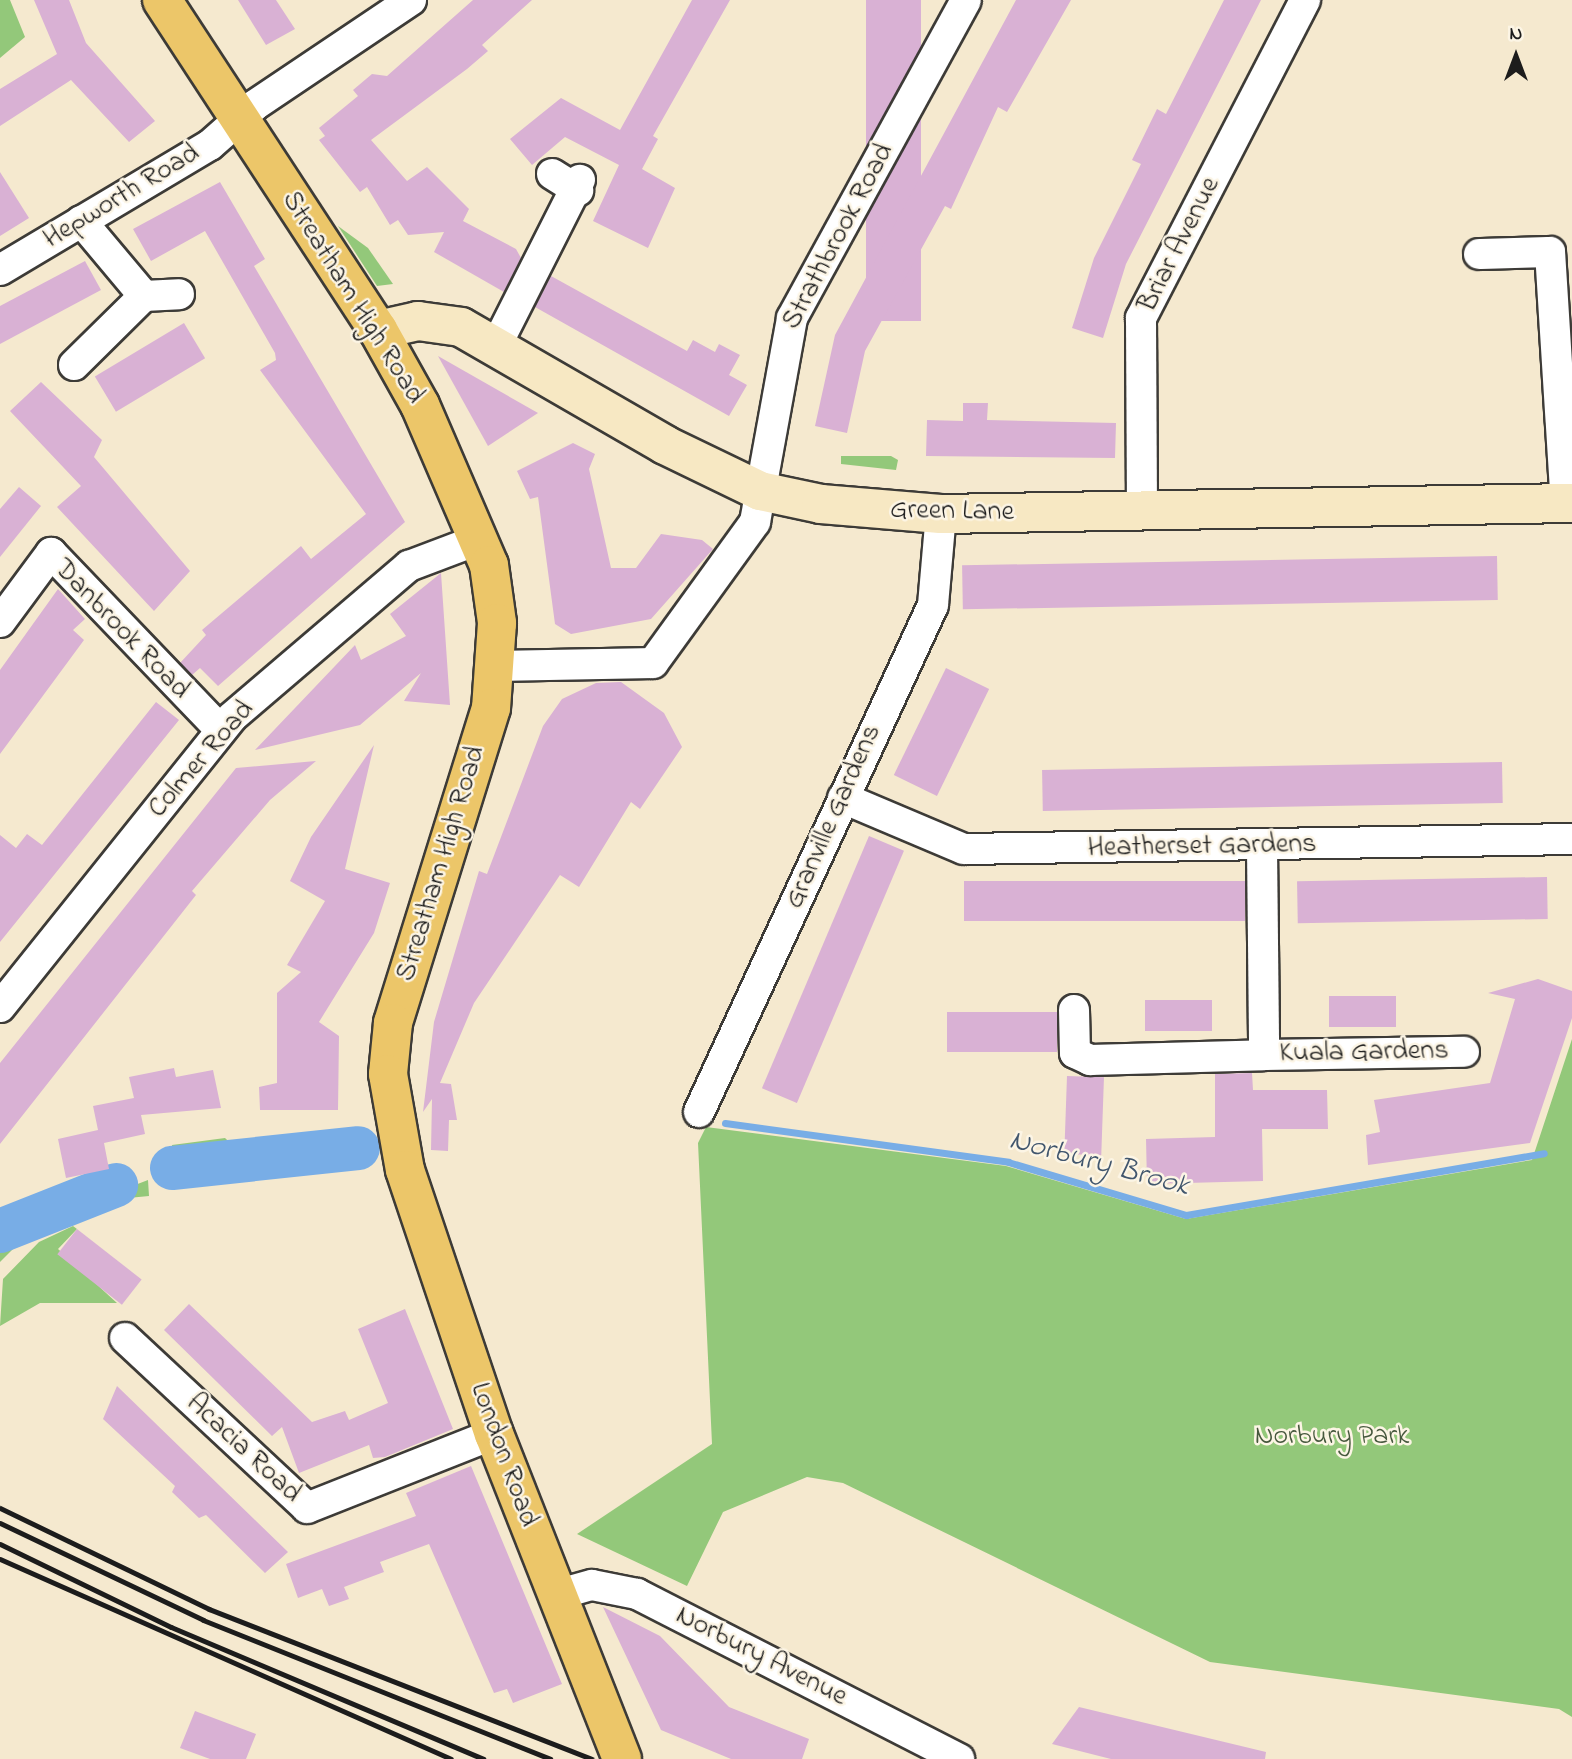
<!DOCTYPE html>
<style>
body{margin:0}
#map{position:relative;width:1572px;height:1759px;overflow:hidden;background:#f5e9cf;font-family:"Indie Flower",sans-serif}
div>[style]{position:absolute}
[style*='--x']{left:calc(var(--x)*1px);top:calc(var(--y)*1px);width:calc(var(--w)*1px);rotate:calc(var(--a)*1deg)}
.green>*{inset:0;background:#93c87a}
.stream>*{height:7px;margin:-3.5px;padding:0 3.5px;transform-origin:3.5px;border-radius:3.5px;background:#78ade6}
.river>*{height:44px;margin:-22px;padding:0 22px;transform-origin:22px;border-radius:22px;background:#78ade6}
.building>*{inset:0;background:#d9b1d4;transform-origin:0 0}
.roads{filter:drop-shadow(2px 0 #3d3b37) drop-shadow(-2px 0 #3d3b37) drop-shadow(0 2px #3d3b37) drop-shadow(0 -2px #3d3b37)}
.street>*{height:30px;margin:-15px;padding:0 15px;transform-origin:15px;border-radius:15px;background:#fff}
.secondary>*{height:38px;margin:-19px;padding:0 19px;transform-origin:19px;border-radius:19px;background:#f7e8c3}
.highway>*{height:38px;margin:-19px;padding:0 19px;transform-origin:19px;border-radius:19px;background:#ecc669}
.rail>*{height:5px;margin:-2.5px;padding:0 2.5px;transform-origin:2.5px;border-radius:2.5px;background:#1c1c1c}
span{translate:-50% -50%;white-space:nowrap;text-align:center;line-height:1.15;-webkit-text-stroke:5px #fcf5e5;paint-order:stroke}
.street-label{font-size:28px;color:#1c1c1c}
.park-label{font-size:28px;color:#46583d}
.water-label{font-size:30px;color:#41566d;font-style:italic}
.north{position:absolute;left:1481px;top:21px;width:70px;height:70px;-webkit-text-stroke:5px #fcf5e5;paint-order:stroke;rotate:0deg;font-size:19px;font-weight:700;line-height:28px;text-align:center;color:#1c1c1c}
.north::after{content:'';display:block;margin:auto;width:24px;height:32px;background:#1c1c1c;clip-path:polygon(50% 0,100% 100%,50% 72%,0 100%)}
</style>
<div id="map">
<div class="green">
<div style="clip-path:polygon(0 0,10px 0,25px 37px,0 58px)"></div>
<div style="clip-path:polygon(338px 226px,368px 248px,393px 284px,377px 286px)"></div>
<div style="clip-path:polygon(841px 456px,891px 456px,898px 460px,896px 470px,841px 464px)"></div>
<div style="clip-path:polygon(1572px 1039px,1572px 1717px,1559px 1709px,1210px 1662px,843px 1483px,807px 1477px,723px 1512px,687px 1586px,577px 1534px,712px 1444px,698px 1143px,706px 1127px,1006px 1166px,1186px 1219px,1532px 1160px)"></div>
<div style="clip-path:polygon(225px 1138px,244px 1156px,174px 1165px,172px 1145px)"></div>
<div style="clip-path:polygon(148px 1180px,149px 1196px,118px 1199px,30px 1232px,0 1262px,0 1237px)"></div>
<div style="clip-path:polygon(73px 1226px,77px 1229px,58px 1249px,117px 1303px,40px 1303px,0 1326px,3px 1279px,39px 1242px)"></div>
</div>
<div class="stream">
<div style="--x:725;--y:1123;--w:286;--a:7.8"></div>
<div style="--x:1008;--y:1162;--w:186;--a:16.6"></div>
<div style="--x:1186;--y:1215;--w:363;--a:-9.8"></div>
</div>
<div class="river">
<div style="--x:172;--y:1168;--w:187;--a:-6.1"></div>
<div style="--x:0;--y:1231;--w:125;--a:-21.6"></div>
</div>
<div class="building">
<div style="clip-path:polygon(34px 0,69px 0,86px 43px,155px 121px,129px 142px,71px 80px,0 126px,0 89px,57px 54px)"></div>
<div style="clip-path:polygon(238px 0,276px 0,295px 29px,266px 45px)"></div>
<div style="clip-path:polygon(473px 0,532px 0,482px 45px,488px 51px,467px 69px,371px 140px,407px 181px,427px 167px,469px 209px,463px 221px,516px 249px,521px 258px,504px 292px,434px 252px,444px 232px,408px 235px,398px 220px,390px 225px,367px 187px,360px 192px,319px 140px,325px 136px,319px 128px,358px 96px,353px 90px,372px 74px,387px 76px)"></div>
<div style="clip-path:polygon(692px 0,730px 0,653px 136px,658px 139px,642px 169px,675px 188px,648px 248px,593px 221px,619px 165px,565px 137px,532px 165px,510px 139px,561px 98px,620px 130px)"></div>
<div style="left:866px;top:0;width:55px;height:321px"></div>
<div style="clip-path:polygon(1016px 0,1071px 0,1007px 112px,998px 107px,951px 209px,945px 206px,865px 351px,847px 433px,815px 426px,835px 335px)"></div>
<div style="clip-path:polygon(1224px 0,1261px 0,1126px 264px,1103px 338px,1072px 328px,1094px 258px,1141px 164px,1132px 160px,1157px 109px,1166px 114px)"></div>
<div style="clip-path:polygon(0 172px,29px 218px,0 236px)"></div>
<div style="clip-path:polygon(220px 182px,265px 259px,254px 266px,405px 522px,218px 686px,200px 668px,192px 675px,180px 663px,206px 635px,202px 630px,301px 546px,311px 559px,366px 514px,260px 370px,276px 360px,275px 353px,205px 231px,151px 261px,133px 229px)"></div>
<div style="clip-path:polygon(85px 261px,101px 290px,0 344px,0 306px)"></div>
<div style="clip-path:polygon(551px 276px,687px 351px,693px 340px,715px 352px,719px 344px,740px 355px,729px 375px,747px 385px,729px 416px,535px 307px)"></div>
<div style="left:184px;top:323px;width:41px;height:104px;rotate:59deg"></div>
<div style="clip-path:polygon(438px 356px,538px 413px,488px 446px)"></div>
<div style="clip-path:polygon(41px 382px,102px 440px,94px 457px,190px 571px,154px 611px,57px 507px,81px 486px,10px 411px)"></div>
<div style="clip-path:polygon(963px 403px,988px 403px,987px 420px,1116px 423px,1115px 458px,926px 456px,927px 420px,963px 421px)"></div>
<div style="clip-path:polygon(573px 443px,595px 454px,589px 469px,611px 568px,636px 568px,661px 534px,702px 540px,713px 549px,651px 619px,571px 634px,555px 624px,538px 497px,530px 499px,517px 471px)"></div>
<div style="clip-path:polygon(19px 487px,41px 506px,0 557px,0 509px)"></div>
<div style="left:1497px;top:556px;width:44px;height:535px;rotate:89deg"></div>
<div style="clip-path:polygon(441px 573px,450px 705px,404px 701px,421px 673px,360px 725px,255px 750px,355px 645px,361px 660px,406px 636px,390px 614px)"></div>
<div style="clip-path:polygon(58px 589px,85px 619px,73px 630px,84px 640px,0 754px,0 670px)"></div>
<div style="left:946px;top:668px;width:48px;height:119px;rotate:26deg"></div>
<div style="clip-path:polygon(621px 682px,664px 713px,682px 747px,640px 809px,631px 802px,579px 887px,560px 875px,474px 1003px,440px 1083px,451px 1084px,457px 1120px,449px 1120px,448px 1151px,431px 1150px,432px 1099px,423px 1112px,434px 1022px,479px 871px,487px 874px,543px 726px,562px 699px,596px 683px)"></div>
<div style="clip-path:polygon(156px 702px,179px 720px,0 942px,0 835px,16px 848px,27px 834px,42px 845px)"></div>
<div style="clip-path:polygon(374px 745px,345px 869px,390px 883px,374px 933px,319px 1022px,339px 1036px,338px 1110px,260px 1110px,259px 1087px,277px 1083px,277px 993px,301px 972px,287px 965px,325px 901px,290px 881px,311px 837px)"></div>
<div style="clip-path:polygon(316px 761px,270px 800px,192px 891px,196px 895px,0 1144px,0 1063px,236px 768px)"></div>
<div style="left:1502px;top:762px;width:41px;height:460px;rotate:89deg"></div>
<div style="left:869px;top:836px;width:38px;height:274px;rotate:23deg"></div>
<div style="left:1547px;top:877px;width:42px;height:250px;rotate:89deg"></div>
<div style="left:1245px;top:881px;width:40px;height:281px;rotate:90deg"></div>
<div style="clip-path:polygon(1538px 979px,1572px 991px,1572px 1018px,1530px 1143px,1368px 1165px,1366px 1135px,1380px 1132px,1374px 1100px,1490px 1083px,1515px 999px,1488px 993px)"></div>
<div style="left:1329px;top:996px;width:67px;height:31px"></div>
<div style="left:1145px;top:1000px;width:67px;height:31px"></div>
<div style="left:1057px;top:1012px;width:40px;height:110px;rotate:90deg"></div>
<div style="clip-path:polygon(174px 1068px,176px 1077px,213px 1070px,221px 1108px,141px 1115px,145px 1134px,104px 1143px,109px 1169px,66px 1178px,58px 1139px,98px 1130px,93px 1106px,134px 1098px,129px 1077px)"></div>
<div style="clip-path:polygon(1252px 1073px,1253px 1090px,1327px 1090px,1328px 1129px,1262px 1129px,1263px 1181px,1147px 1184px,1146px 1139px,1215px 1137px,1215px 1074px)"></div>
<div style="left:1067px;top:1076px;width:37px;height:78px;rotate:2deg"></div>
<div style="left:77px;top:1229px;width:82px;height:32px;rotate:38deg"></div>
<div style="clip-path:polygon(189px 1304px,312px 1422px,345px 1411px,349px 1420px,388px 1403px,358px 1329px,405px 1309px,453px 1429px,385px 1457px,373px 1458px,369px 1445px,299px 1473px,282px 1427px,272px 1436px,164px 1330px)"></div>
<div style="clip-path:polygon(117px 1386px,288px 1552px,265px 1573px,206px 1515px,199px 1518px,172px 1492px,175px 1486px,103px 1419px)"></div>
<div style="clip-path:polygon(471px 1466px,562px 1684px,513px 1703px,507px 1689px,494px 1693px,429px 1544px,380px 1562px,384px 1572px,344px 1587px,349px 1599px,329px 1606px,322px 1589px,298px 1598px,286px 1564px,416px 1516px,406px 1493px)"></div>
<div style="clip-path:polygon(603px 1607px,660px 1636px,729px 1707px,809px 1739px,802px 1759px,731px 1759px,661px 1730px)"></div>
<div style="clip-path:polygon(1079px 1707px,1266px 1752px,1265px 1759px,1111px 1759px,1052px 1744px)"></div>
<div style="clip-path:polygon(195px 1711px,256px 1734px,246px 1759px,210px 1759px,180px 1748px)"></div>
</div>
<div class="roads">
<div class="street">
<div style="--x:552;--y:174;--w:31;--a:32"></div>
<div style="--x:1479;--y:254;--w:71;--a:-1.6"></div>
<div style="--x:1550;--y:252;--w:252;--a:86.4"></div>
<div style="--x:0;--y:270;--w:244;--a:-30.8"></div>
<div style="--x:210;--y:145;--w:60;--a:-41.6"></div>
<div style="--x:255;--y:105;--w:188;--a:-33.9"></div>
<div style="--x:144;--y:296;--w:35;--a:-3"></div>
<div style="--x:497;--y:344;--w:184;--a:-63.2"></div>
<div style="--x:74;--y:365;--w:98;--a:-44.6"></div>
<div style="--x:144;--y:296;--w:98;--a:-130"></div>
<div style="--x:1142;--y:510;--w:192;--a:-90.3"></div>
<div style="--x:1141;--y:318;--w:358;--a:-62.7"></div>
<div style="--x:0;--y:622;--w:86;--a:-53.5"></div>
<div style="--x:51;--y:553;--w:245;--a:46.2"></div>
<div style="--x:497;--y:666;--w:156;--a:-1.1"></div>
<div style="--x:653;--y:663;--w:174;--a:-54.1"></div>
<div style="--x:755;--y:522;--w:207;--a:-79.7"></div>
<div style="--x:792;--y:318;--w:362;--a:-61.3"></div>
<div style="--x:843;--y:798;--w:131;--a:22.9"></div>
<div style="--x:964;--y:849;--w:608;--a:-0.94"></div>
<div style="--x:1262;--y:847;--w:208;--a:89.4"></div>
<div style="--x:1264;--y:1055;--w:200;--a:-0.9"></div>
<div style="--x:0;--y:1007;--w:371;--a:-51.3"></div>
<div style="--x:232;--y:717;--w:233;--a:-40.5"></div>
<div style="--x:409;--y:566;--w:76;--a:-20.8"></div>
<div style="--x:1074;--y:1010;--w:43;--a:88.7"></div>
<div style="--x:1075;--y:1053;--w:17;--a:25"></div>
<div style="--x:1090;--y:1060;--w:174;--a:-1.6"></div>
<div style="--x:699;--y:1112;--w:558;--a:-65.22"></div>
<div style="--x:933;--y:605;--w:91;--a:-85"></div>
<div style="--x:125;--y:1338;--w:249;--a:43"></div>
<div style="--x:307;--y:1508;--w:201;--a:-21.6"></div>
<div style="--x:556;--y:1595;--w:37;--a:-16"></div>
<div style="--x:592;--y:1585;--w:46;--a:11.3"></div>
<div style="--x:637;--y:1594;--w:362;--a:27.1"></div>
</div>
<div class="secondary">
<div style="--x:378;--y:330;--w:41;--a:-12.7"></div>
<div style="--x:418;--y:321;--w:43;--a:7.9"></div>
<div style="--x:461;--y:327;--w:236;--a:30"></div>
<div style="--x:665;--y:445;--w:106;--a:25.8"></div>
<div style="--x:760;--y:491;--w:62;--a:12"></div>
<div style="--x:821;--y:504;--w:120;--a:4.8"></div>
<div style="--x:941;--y:514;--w:631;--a:-1"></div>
</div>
<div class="highway">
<div style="--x:162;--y:0;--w:394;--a:56.8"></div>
<div style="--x:378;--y:330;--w:86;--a:60.8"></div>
<div style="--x:420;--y:405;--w:174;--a:66.7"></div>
<div style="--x:489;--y:565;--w:59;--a:82.1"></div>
<div style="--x:497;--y:623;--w:85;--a:94"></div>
<div style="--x:491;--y:708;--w:330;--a:107.3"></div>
<div style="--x:393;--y:1023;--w:51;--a:95.6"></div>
<div style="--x:388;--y:1074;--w:97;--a:80"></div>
<div style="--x:405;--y:1170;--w:279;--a:71.4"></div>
<div style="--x:494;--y:1434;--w:349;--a:68.5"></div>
</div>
</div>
<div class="rail">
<div style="--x:0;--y:1508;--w:232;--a:25.8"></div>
<div style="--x:209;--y:1609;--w:411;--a:21.4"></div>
<div style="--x:0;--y:1523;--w:225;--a:25.5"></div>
<div style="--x:203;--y:1620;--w:374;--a:21.8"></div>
<div style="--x:0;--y:1544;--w:190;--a:25.9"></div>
<div style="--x:171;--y:1627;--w:339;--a:22.9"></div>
<div style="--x:0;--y:1559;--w:493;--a:23.9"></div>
</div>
<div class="street-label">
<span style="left:122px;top:197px;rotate:-31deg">Hepworth Road</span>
<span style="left:839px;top:237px;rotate:-62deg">Strathbrook Road</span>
<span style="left:1180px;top:245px;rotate:-63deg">Briar Avenue</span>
<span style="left:352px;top:298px;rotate:58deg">Streatham High Road</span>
<span style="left:952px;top:512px;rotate:1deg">Green Lane</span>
<span style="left:121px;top:630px;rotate:46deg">Danbrook Road</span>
<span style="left:202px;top:760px;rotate:-49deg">Colmer Road</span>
<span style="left:834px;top:817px;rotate:-66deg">Granville Gardens</span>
<span style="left:1202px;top:847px;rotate:-1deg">Heatherset Gardens</span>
<span style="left:442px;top:864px;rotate:-73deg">Streatham High Road</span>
<span style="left:1364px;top:1053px;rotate:-1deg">Kuala Gardens</span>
<span style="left:243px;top:1449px;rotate:43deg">Acacia Road</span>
<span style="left:503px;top:1455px;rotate:70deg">London Road</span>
<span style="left:761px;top:1657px;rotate:27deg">Norbury Avenue</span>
</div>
<div class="park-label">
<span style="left:1332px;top:1437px">Norbury Park</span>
</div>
<div class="water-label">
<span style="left:1099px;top:1164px;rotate:15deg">Norbury Brook</span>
</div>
<div class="north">N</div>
</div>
